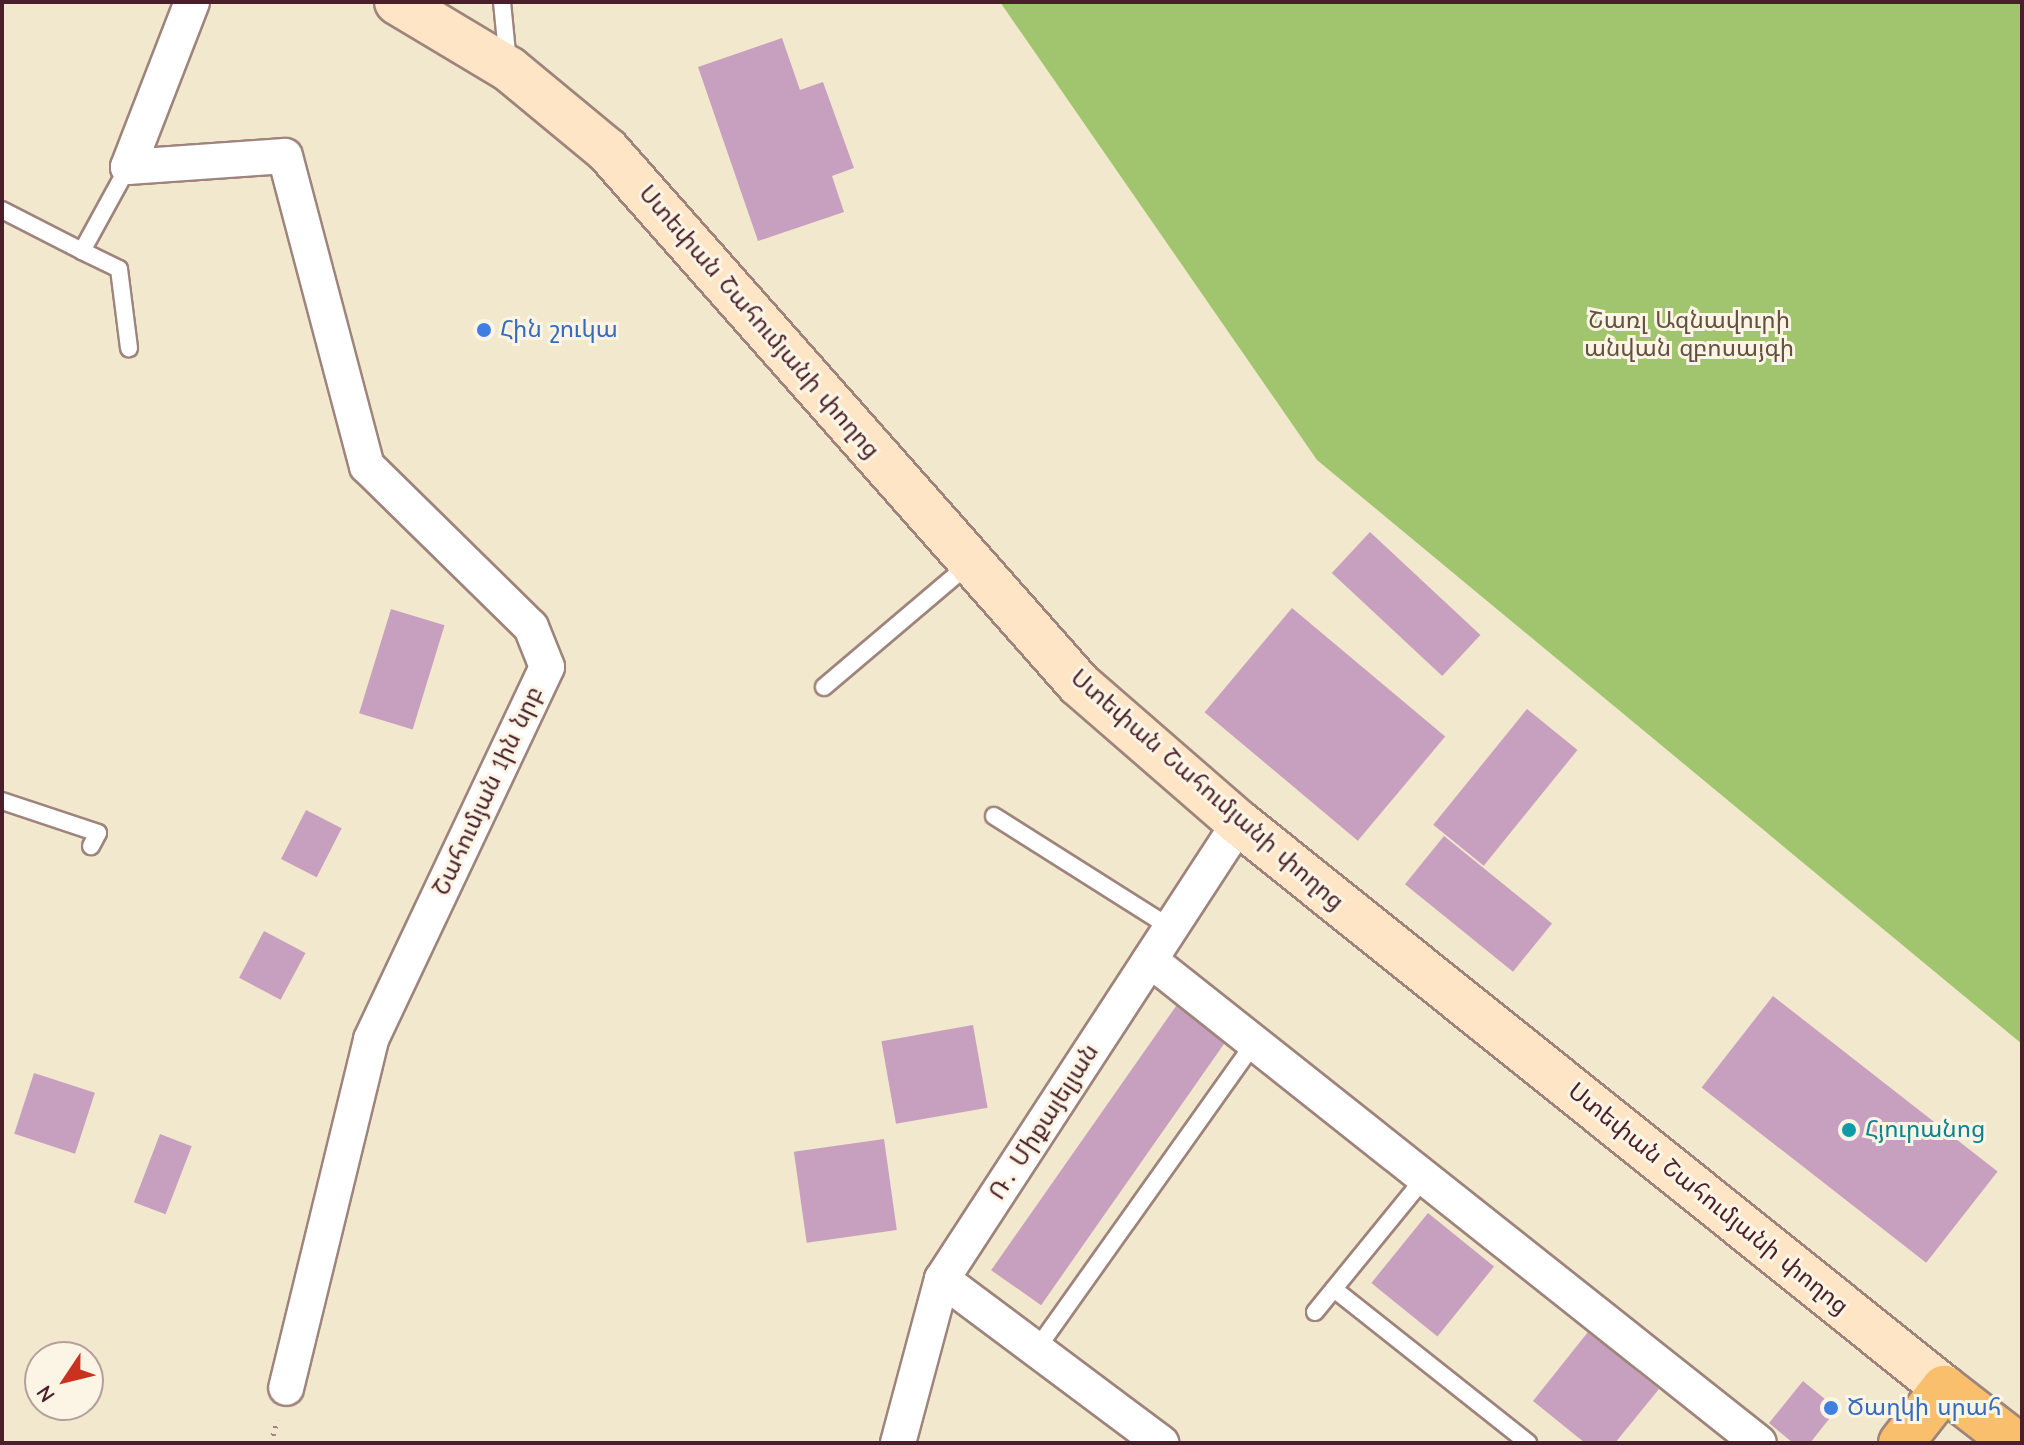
<!DOCTYPE html>
<meta charset="utf-8">
<style>
body{margin:0}
#map{position:relative;width:2024px;height:1445px;overflow:hidden;background:#f2e8cd;font-family:"Comic Neue","Noto Sans Armenian",sans-serif}
div>[style]{position:absolute}
[style*='--x']{left:calc(var(--x)*1px);top:calc(var(--y)*1px);width:calc(var(--w)*1px);rotate:calc(var(--a)*1deg)}
.green>*{inset:0;background:#a1c56f}
.building>*{inset:0;background:#c8a0bf;transform-origin:0 0}
.path>*{height:5px;margin-top:-2.5px;transform-origin:0;background:repeating-linear-gradient(90deg,#9e847c 0 2px,transparent 0 8px)}
.roads{filter:drop-shadow(2px 0 #9e847c) drop-shadow(-2px 0 #9e847c) drop-shadow(0 2px #9e847c) drop-shadow(0 -2px #9e847c)}
.service>*{height:16px;margin:-8px;padding:0 8px;transform-origin:8px;border-radius:8px;background:#fff}
.minor>*{height:34px;margin:-17px;padding:0 17px;transform-origin:17px;border-radius:17px;background:#fff}
.secondary>*{height:44px;margin:-22px;padding:0 22px;transform-origin:22px;border-radius:22px;background:#fde5c5}
.primary>*{height:44px;margin:-22px;padding:0 22px;transform-origin:22px;border-radius:22px;background:#f9bf6d}
.dots>*{width:22px;height:22px;translate:-50% -50%;box-sizing:border-box;border:4px solid #fcf5e5;border-radius:50%}
span{translate:-50% -50%;white-space:nowrap;text-align:center;line-height:1.15;-webkit-text-stroke:6px #fcf5e5;paint-order:stroke}
.park-label{font-size:24px;color:#64513f}
.street-label{font-size:24px;color:#4a1f2b}
.shop-label{font-size:24px;color:#366cbe}
.left{translate:0 -50%;text-align:left}
.culture-label{font-size:24px;color:#0d838f}
.frame{position:absolute;inset:0;border:4px solid #4a1f2b;pointer-events:none}
.north{position:absolute;left:24px;top:1341px;width:80px;height:80px;box-sizing:border-box;background:#fcf5e5;border:2px solid #b59f9b;border-radius:50%;rotate:235deg;font-size:22px;font-weight:700;line-height:32px;text-align:center;color:#4a1f2b}
.north::after{content:'';display:block;margin:auto;width:28px;height:36px;background:#c8321e;clip-path:polygon(50% 0,100% 100%,50% 72%,0 100%)}
</style>
<div id="map">
<div class="green">
<div style="clip-path:polygon(1000px 2px,2022px 2px,2022px 1044px,1317px 460px)"></div>
</div>
<div class="building">
<div style="clip-path:polygon(782px 38px,800px 90px,823px 82px,854px 168px,832px 176px,844px 212px,758px 241px,698px 67px)"></div>
<div style="left:1370px;top:532px;width:151px;height:56px;rotate:43deg"></div>
<div style="left:1292px;top:608px;width:200px;height:136px;rotate:40deg"></div>
<div style="left:391px;top:609px;width:56px;height:109px;rotate:17deg"></div>
<div style="left:1527px;top:709px;width:65px;height:149px;rotate:39deg"></div>
<div style="left:306px;top:810px;width:40px;height:55px;rotate:27deg"></div>
<div style="left:1444px;top:836px;width:139px;height:62px;rotate:39deg"></div>
<div style="left:264px;top:931px;width:47px;height:53px;rotate:28deg"></div>
<div style="left:1773px;top:996px;width:285px;height:116px;rotate:38deg"></div>
<div style="left:1181px;top:999px;width:61px;height:331px;rotate:35deg"></div>
<div style="left:973px;top:1025px;width:84px;height:93px;rotate:80deg"></div>
<div style="left:34px;top:1073px;width:64px;height:64px;rotate:18deg"></div>
<div style="left:160px;top:1134px;width:34px;height:73px;rotate:21deg"></div>
<div style="left:884px;top:1139px;width:92px;height:91px;rotate:82deg"></div>
<div style="left:1428px;top:1213px;width:85px;height:90px;rotate:39deg"></div>
<div style="clip-path:polygon(1588px 1332px,1659px 1389px,1615px 1443px,1585px 1443px,1533px 1401px)"></div>
<div style="clip-path:polygon(1803px 1381px,1837px 1409px,1810px 1443px,1793px 1443px,1769px 1423px)"></div>
</div>
<div class="path">
<div style="--x:271;--y:1443;--w:24;--a:-75"></div>
</div>
<div class="roads">
<div class="service">
<div style="--x:502;--y:2;--w:61;--a:84.4"></div>
<div style="--x:2;--y:210;--w:90;--a:27.1"></div>
<div style="--x:82;--y:251;--w:96;--a:-61.3"></div>
<div style="--x:82;--y:251;--w:41;--a:25.9"></div>
<div style="--x:119;--y:269;--w:80;--a:82.8"></div>
<div style="--x:824;--y:687;--w:192;--a:-40.3"></div>
<div style="--x:2;--y:801;--w:101;--a:18.4"></div>
<div style="--x:98;--y:833;--w:15;--a:118"></div>
<div style="--x:994;--y:816;--w:209;--a:32.3"></div>
<div style="--x:1334;--y:1289;--w:248;--a:38.4"></div>
<div style="--x:1315;--y:1312;--w:174;--a:-50.8"></div>
<div style="--x:1036;--y:1350;--w:378;--a:-54.6"></div>
</div>
<div class="minor">
<div style="--x:192;--y:2;--w:177;--a:111.2"></div>
<div style="--x:128;--y:167;--w:157;--a:-4"></div>
<div style="--x:285;--y:156;--w:321;--a:75.2"></div>
<div style="--x:367;--y:466;--w:230;--a:44.5"></div>
<div style="--x:531;--y:627;--w:43;--a:68.2"></div>
<div style="--x:547;--y:667;--w:412;--a:115.3"></div>
<div style="--x:371;--y:1040;--w:358;--a:103.7"></div>
<div style="--x:1150;--y:960;--w:777;--a:38.42"></div>
<div style="--x:942;--y:1279;--w:274;--a:36.8"></div>
<div style="--x:898;--y:1443;--w:170;--a:-75"></div>
<div style="--x:942;--y:1279;--w:544;--a:-56.92"></div>
</div>
<div class="secondary">
<div style="--x:397;--y:2;--w:131;--a:30.9"></div>
<div style="--x:509;--y:69;--w:127;--a:39.6"></div>
<div style="--x:607;--y:150;--w:713;--a:48.53"></div>
<div style="--x:1079;--y:684;--w:212;--a:41"></div>
<div style="--x:1239;--y:823;--w:903;--a:38.71"></div>
</div>
<div class="primary">
<div style="--x:1901;--y:1443;--w:70;--a:-52"></div>
<div style="--x:1944;--y:1388;--w:90;--a:37.8"></div>
</div>
</div>
<div class="dots">
<div style="left:484px;top:330px;background:#3f7fe0"></div>
<div style="left:1849px;top:1130px;background:#0f9aa8"></div>
<div style="left:1831px;top:1408px;background:#3f7fe0"></div>
</div>
<div class="park-label">
<span style="left:1689px;top:335px">Շառլ Ազնավուրի<br>անվան զբոսայգի</span>
</div>
<div class="street-label">
<span style="left:759px;top:322px;rotate:49deg">Ստեփան Շահումյանի փողոց</span>
<span style="left:1207px;top:790px;rotate:41deg">Ստեփան Շահումյանի փողոց</span>
<span style="left:488px;top:791px;rotate:-65deg">Շահումյան 1ին նրբ</span>
<span style="left:1044px;top:1122px;rotate:-57deg">Ռ․ Միքայելյան</span>
<span style="left:1708px;top:1199px;rotate:39deg">Ստեփան Շահումյանի փողոց</span>
</div>
<div class="shop-label">
<span class="left" style="left:500px;top:330px">Հին շուկա</span>
<span class="left" style="left:1847px;top:1408px">Ծաղկի սրահ</span>
</div>
<div class="culture-label">
<span class="left" style="left:1865px;top:1130px">Հյուրանոց</span>
</div>
<div class="frame"></div>
<div class="north">N</div>
</div>
